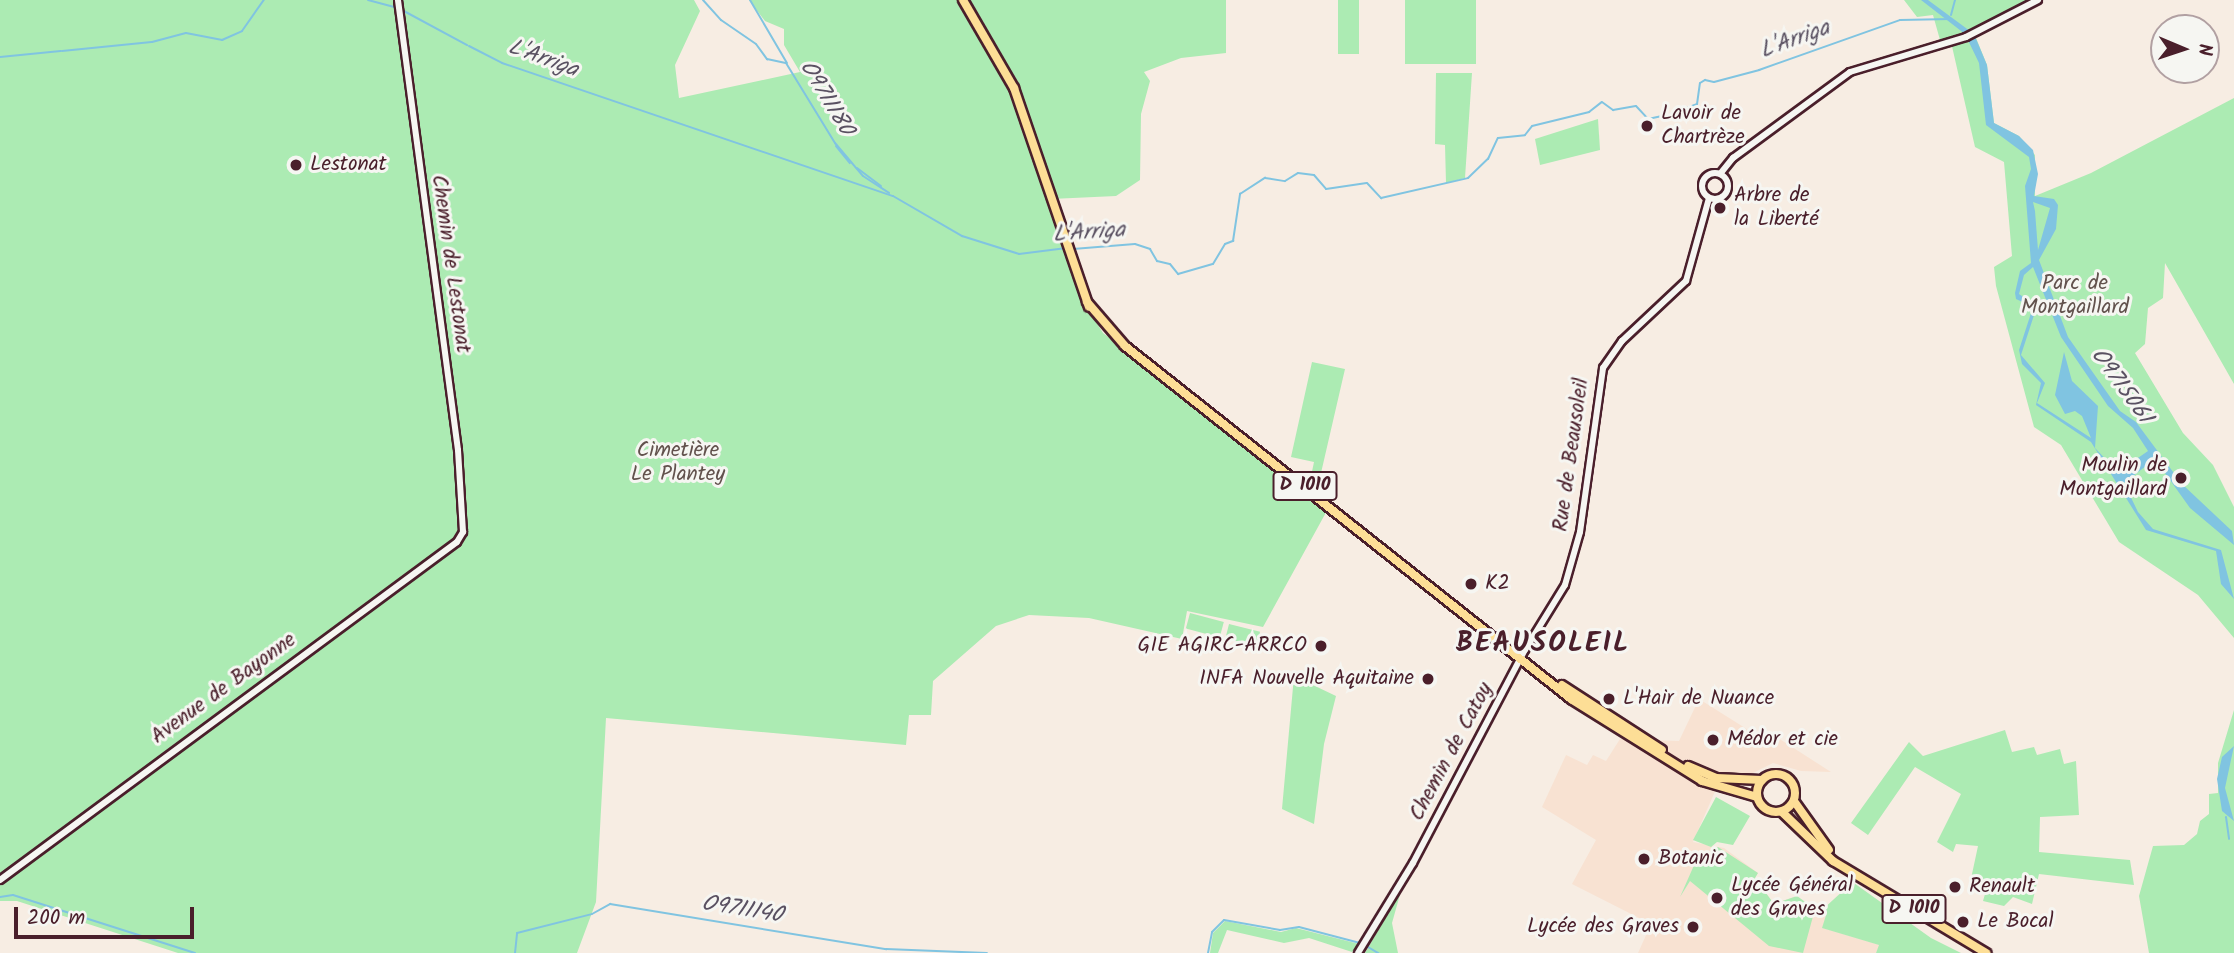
<!DOCTYPE html>
<meta charset="utf-8">
<style>
body{margin:0}
#map{position:relative;width:2234px;height:953px;overflow:hidden;background:#f7ede3;font-family:Kalam,sans-serif}
div>[style]{position:absolute}
[style*='--x']{left:calc(var(--x)*1px);top:calc(var(--y)*1px);width:calc(var(--w)*1px);rotate:calc(var(--a)*1deg)}
.built>*{inset:0;background:#f8e2d2}
.green>*{inset:0;background:#acebb3;transform-origin:0 0}
.water>*{inset:0;background:#80c4e1}
.stream>*{height:2px;margin:-1px;padding:0 1px;transform-origin:1px;border-radius:1px;background:#80c4e1}
.roads{filter:drop-shadow(2px 0 #4a1f2b) drop-shadow(-2px 0 #4a1f2b) drop-shadow(0 2px #4a1f2b) drop-shadow(0 -2px #4a1f2b)}
.tertiary>*{height:6px;margin:-3px;padding:0 3px;transform-origin:3px;border-radius:3px;background:#f6f6f2}
.tertiary>.ring{margin:-3px;padding:0;box-sizing:content-box;background:none;border:6px solid #f6f6f2;border-radius:50%}
.primary>*{height:8px;margin:-4px;padding:0 4px;transform-origin:4px;border-radius:4px;background:#fdde96}
.primary>.ring{margin:-4px;padding:0;box-sizing:content-box;background:none;border:8px solid #fdde96;border-radius:50%}
.dots>*{width:19px;height:19px;translate:-50% -50%;box-sizing:border-box;border:4px solid #f6f6f2;border-radius:50%}
span{translate:-50% -50%;white-space:nowrap;text-align:center;line-height:1.15;-webkit-text-stroke:6px #f6f6f2;paint-order:stroke}
.shield-label span{padding:2px 5px;background:#f6f6f2;border:2px solid;border-radius:5px;-webkit-text-stroke-width:0}
.shield-label{font-size:19px;color:#4a1f2b;font-weight:700}
.poi-label{font-size:21px;color:#4a1f2b}
.left{translate:0 -50%;text-align:left}
.right{translate:-100% -50%;text-align:right}
.street-label{font-size:21px;color:#4a1f2b}
.park-label{font-size:21px;color:#62524d}
.water-label{font-size:23px;color:#5a5162;font-style:italic}
.district-label{font-size:28px;color:#4a1f2b;font-weight:700;letter-spacing:2px}
.north{position:absolute;left:2150px;top:14px;width:70px;height:70px;box-sizing:border-box;background:#f6f6f2;border:2px solid #b1a0a2;border-radius:50%;rotate:92deg;font-size:19px;font-weight:700;line-height:28px;text-align:center;color:#4a1f2b}
.north::after{content:'';display:block;margin:auto;width:24px;height:32px;background:#4a1f2b;clip-path:polygon(50% 0,100% 100%,50% 72%,0 100%)}
.scale{position:absolute;left:14px;top:907px;width:180px;height:32px;box-sizing:border-box;border:4px solid #4a1f2b;border-top:0;padding-left:9px;font-size:21px;line-height:24px;white-space:nowrap;color:#4a1f2b;-webkit-text-stroke:5px #f6f6f2;paint-order:stroke}
</style>
<div id="map">
<div class="built">
<div style="clip-path:polygon(1699px 699px,1769px 743px,1775px 736px,1831px 772px,1801px 771px,1773px 763px,1749px 775px,1723px 773px,1693px 842px,1724px 848px,1758px 873px,1755px 878px,1774px 904px,1797px 896px,1812px 908px,1827px 911px,1823px 928px,1880px 945px,1876px 953px,1638px 953px,1651px 924px,1572px 884px,1596px 840px,1542px 807px,1566px 755px,1587px 765px,1593px 755px,1606px 761px,1620px 739px,1679px 741px)"></div>
</div>
<div class="green">
<div style="clip-path:polygon(0 0,694px 0,700px 11px,675px 65px,679px 98px,800px 72px,784px 45px,784px 29px,765px 21px,749px 0,1226px 0,1226px 53px,1181px 58px,1144px 72px,1150px 81px,1141px 114px,1140px 180px,1116px 196px,1051px 199px,1081px 298px,1103px 333px,1329px 507px,1263px 627px,1187px 611px,1182px 639px,1089px 618px,1029px 615px,996px 626px,933px 681px,931px 715px,909px 715px,906px 745px,606px 718px,596px 902px,577px 953px,178px 953px,17px 901px,0 901px)"></div>
<div style="left:1338px;top:0;width:21px;height:54px"></div>
<div style="left:1405px;top:0;width:71px;height:64px"></div>
<div style="clip-path:polygon(1904px 0,2038px 0,1974px 33px,1987px 65px,1994px 123px,2019px 136px,2035px 155px,2035px 196px,2091px 173px,2234px 98px,2234px 384px,2165px 263px,2163px 298px,2148px 308px,2145px 344px,2135px 353px,2183px 433px,2213px 465px,2234px 507px,2234px 638px,2198px 595px,2119px 542px,2061px 445px,2034px 427px,1996px 286px,1994px 267px,2012px 256px,2004px 162px,1975px 147px,1951px 42px,1958px 37px,1940px 40px,1933px 15px,1917px 17px)"></div>
<div style="clip-path:polygon(1436px 73px,1472px 73px,1465px 178px,1446px 183px,1445px 145px,1435px 144px)"></div>
<div style="clip-path:polygon(1598px 119px,1600px 150px,1540px 165px,1535px 139px)"></div>
<div style="clip-path:polygon(1312px 362px,1345px 369px,1318px 486px,1310px 481px,1314px 462px,1291px 457px)"></div>
<div style="left:1190px;top:613px;width:35px;height:16px;rotate:15deg"></div>
<div style="left:1229px;top:624px;width:32px;height:15px;rotate:14deg"></div>
<div style="clip-path:polygon(1294px 676px,1336px 696px,1324px 744px,1314px 824px,1282px 809px)"></div>
<div style="clip-path:polygon(2234px 710px,2234px 953px,2149px 953px,2139px 896px,2153px 846px,2184px 845px,2197px 834px,2200px 821px,2209px 814px,2209px 794px,2218px 793px,2218px 763px)"></div>
<div style="clip-path:polygon(2005px 730px,2012px 752px,2034px 747px,2037px 755px,2060px 749px,2064px 764px,2076px 761px,2079px 815px,2040px 817px,2039px 852px,2130px 860px,2134px 885px,2039px 874px,2032px 904px,2013px 897px,2004px 906px,1983px 901px,1985px 894px,1969px 888px,1978px 846px,1956px 844px,1953px 852px,1937px 842px,1961px 794px,1915px 767px,1868px 835px,1851px 823px,1909px 742px,1923px 756px)"></div>
<div style="clip-path:polygon(1716px 797px,1750px 816px,1733px 845px,1717px 842px,1711px 847px,1693px 840px)"></div>
<div style="clip-path:polygon(1718px 847px,1758px 873px,1755px 878px,1774px 904px,1797px 896px,1815px 909px,1803px 953px,1769px 946px,1690px 881px,1680px 897px,1695px 863px)"></div>
<div style="clip-path:polygon(1847px 878px,1931px 938px,1961px 953px,1876px 953px,1879px 945px,1822px 928px,1827px 912px,1822px 910px,1845px 889px)"></div>
<div style="clip-path:polygon(1401px 891px,1392px 923px,1398px 953px,1365px 953px)"></div>
<div style="clip-path:polygon(1225px 921px,1281px 932px,1296px 928px,1359px 944px,1352px 952px,1309px 938px,1284px 943px,1227px 930px,1218px 953px,1210px 953px,1213px 933px)"></div>
</div>
<div class="water">
<div style="clip-path:polygon(evenodd,1921px 0,1928px 0,1974px 34px,1987px 65px,1994px 123px,2019px 136px,2033px 150px,2038px 174px,2034px 196px,2054px 199px,2058px 205px,2056px 229px,2039px 260px,2068px 337px,2120px 411px,2136px 422px,2182px 484px,2232px 531px,2234px 545px,2190px 508px,2155px 459px,2124px 483px,2138px 512px,2153px 529px,2221px 550px,2234px 599px,2221px 584px,2216px 551px,2146px 530px,2091px 442px,2036px 405px,2041px 383px,2022px 364px,2019px 350px,2033px 307px,2016px 299px,2015px 293px,2020px 271px,2031px 263px,2025px 186px,2031px 169px,2029px 157px,1986px 125px,1979px 63px,1965px 34px,1921px 0,2033px 202px,2050px 208px,2038px 250px,2035px 211px,2033px 202px,1921px 0,2033px 267px,2061px 337px,2108px 406px,2133px 428px,2148px 451px,2122px 469px,2116px 470px,2095px 448px,2098px 406px,2072px 381px,2064px 352px,2055px 395px,2065px 414px,2075px 411px,2082px 416px,2091px 438px,2037px 403px,2045px 383px,2021px 355px,2037px 306px,2019px 294px,2024px 275px,2033px 267px)"></div>
<div style="clip-path:polygon(2234px 746px,2225px 788px,2234px 821px,2222px 811px,2217px 779px,2222px 757px)"></div>
</div>
<div class="stream">
<div style="--x:368;--y:0;--w:30;--a:15"></div>
<div style="--x:703;--y:0;--w:27;--a:48"></div>
<div style="--x:721;--y:20;--w:42;--a:34.4"></div>
<div style="--x:756;--y:44;--w:19;--a:54"></div>
<div style="--x:767;--y:59;--w:19;--a:12"></div>
<div style="--x:786;--y:63;--w:94;--a:58.5"></div>
<div style="--x:835;--y:143;--w:43;--a:49.7"></div>
<div style="--x:863;--y:176;--w:31;--a:33"></div>
<div style="--x:750;--y:0;--w:73;--a:59.6"></div>
<div style="--x:402;--y:10;--w:74;--a:28.3"></div>
<div style="--x:1951;--y:15;--w:16;--a:-75"></div>
<div style="--x:469;--y:46;--w:37;--a:27"></div>
<div style="--x:502;--y:63;--w:413;--a:18.8"></div>
<div style="--x:893;--y:196;--w:80;--a:30.1"></div>
<div style="--x:962;--y:236;--w:60;--a:17.5"></div>
<div style="--x:1019;--y:254;--w:48;--a:-7.1"></div>
<div style="--x:62;--y:51;--w:90;--a:-5.7"></div>
<div style="--x:152;--y:42;--w:35;--a:-15"></div>
<div style="--x:186;--y:33;--w:37;--a:11"></div>
<div style="--x:222;--y:40;--w:22;--a:-24"></div>
<div style="--x:242;--y:31;--w:38;--a:-55"></div>
<div style="--x:0;--y:57;--w:61;--a:-5.6"></div>
<div style="--x:1671;--y:114;--w:28;--a:-21"></div>
<div style="--x:1697;--y:104;--w:21;--a:-82"></div>
<div style="--x:1700;--y:83;--w:6;--a:-31"></div>
<div style="--x:1705;--y:80;--w:9;--a:13"></div>
<div style="--x:1714;--y:82;--w:47;--a:-14.9"></div>
<div style="--x:1759;--y:70;--w:150;--a:-19.5"></div>
<div style="--x:1900;--y:20;--w:51;--a:-1.1"></div>
<div style="--x:836;--y:146;--w:22;--a:51"></div>
<div style="--x:857;--y:168;--w:30;--a:37"></div>
<div style="--x:1073;--y:249;--w:62;--a:-4.6"></div>
<div style="--x:1135;--y:244;--w:16;--a:18"></div>
<div style="--x:1150;--y:249;--w:14;--a:60"></div>
<div style="--x:1157;--y:261;--w:13;--a:13"></div>
<div style="--x:1170;--y:264;--w:13;--a:51"></div>
<div style="--x:1178;--y:274;--w:36;--a:-16"></div>
<div style="--x:1213;--y:264;--w:23;--a:-59"></div>
<div style="--x:1225;--y:244;--w:9;--a:-21"></div>
<div style="--x:1233;--y:241;--w:48;--a:-81.5"></div>
<div style="--x:1240;--y:194;--w:30;--a:-33"></div>
<div style="--x:1265;--y:178;--w:20;--a:9"></div>
<div style="--x:1285;--y:181;--w:15;--a:-32"></div>
<div style="--x:1298;--y:173;--w:16;--a:7"></div>
<div style="--x:1314;--y:175;--w:18;--a:49"></div>
<div style="--x:1326;--y:189;--w:41;--a:-8.3"></div>
<div style="--x:1367;--y:183;--w:21;--a:47"></div>
<div style="--x:1381;--y:198;--w:89;--a:-12.9"></div>
<div style="--x:1468;--y:178;--w:28;--a:-44"></div>
<div style="--x:1488;--y:159;--w:23;--a:-65"></div>
<div style="--x:1498;--y:138;--w:27;--a:-6"></div>
<div style="--x:1525;--y:135;--w:11;--a:-52"></div>
<div style="--x:1532;--y:126;--w:59;--a:-13.8"></div>
<div style="--x:1589;--y:112;--w:16;--a:-38"></div>
<div style="--x:1602;--y:102;--w:14;--a:36"></div>
<div style="--x:1613;--y:110;--w:23;--a:-10"></div>
<div style="--x:1636;--y:106;--w:18;--a:47"></div>
<div style="--x:1648;--y:119;--w:19;--a:-12"></div>
<div style="--x:2226;--y:817;--w:22;--a:82"></div>
<div style="--x:0;--y:897;--w:13;--a:-9"></div>
<div style="--x:13;--y:895;--w:191;--a:17.7"></div>
<div style="--x:1368;--y:947;--w:12;--a:31"></div>
<div style="--x:515;--y:953;--w:20;--a:-84"></div>
<div style="--x:517;--y:933;--w:77;--a:-14.2"></div>
<div style="--x:592;--y:914;--w:21;--a:-29"></div>
<div style="--x:610;--y:904;--w:280;--a:9.3"></div>
<div style="--x:886;--y:949;--w:101;--a:2.3"></div>
<div style="--x:1208;--y:953;--w:21;--a:-79"></div>
<div style="--x:1212;--y:932;--w:17;--a:-45"></div>
<div style="--x:1224;--y:920;--w:57;--a:10.1"></div>
<div style="--x:1280;--y:930;--w:19;--a:-9"></div>
<div style="--x:1299;--y:927;--w:63;--a:14.7"></div>
</div>
<div class="roads">
<div class="tertiary">
<div class="ring" style="left:1702px;top:173px;width:20px;height:20px"></div>
<div style="--x:1720;--y:174;--w:21;--a:-51"></div>
<div style="--x:1733;--y:158;--w:145;--a:-36.3"></div>
<div style="--x:1850;--y:72;--w:121;--a:-16.8"></div>
<div style="--x:1966;--y:37;--w:81;--a:-27.2"></div>
<div style="--x:0;--y:880;--w:568;--a:-36.49"></div>
<div style="--x:457;--y:542;--w:12;--a:-59"></div>
<div style="--x:463;--y:532;--w:82;--a:-93.5"></div>
<div style="--x:458;--y:450;--w:454;--a:-97.6"></div>
<div style="--x:1358;--y:953;--w:105;--a:-58.6"></div>
<div style="--x:1413;--y:863;--w:241;--a:-62.3"></div>
<div style="--x:1525;--y:650;--w:76;--a:-58.4"></div>
<div style="--x:1565;--y:585;--w:55;--a:-74.2"></div>
<div style="--x:1580;--y:532;--w:166;--a:-82"></div>
<div style="--x:1603;--y:368;--w:33;--a:-55"></div>
<div style="--x:1622;--y:341;--w:88;--a:-43.2"></div>
<div style="--x:1686;--y:281;--w:86;--a:-74.5"></div>
</div>
<div class="primary">
<div style="--x:963;--y:0;--w:102;--a:59.9"></div>
<div style="--x:1014;--y:88;--w:231;--a:71.1"></div>
<div style="--x:1087;--y:302;--w:58;--a:49.2"></div>
<div style="--x:1125;--y:346;--w:569;--a:38.36"></div>
<div style="--x:1571;--y:699;--w:155;--a:32"></div>
<div style="--x:1702;--y:781;--w:57;--a:16.2"></div>
<div style="--x:1562;--y:685;--w:119;--a:33"></div>
<div style="--x:1688;--y:766;--w:30;--a:23"></div>
<div style="--x:1716;--y:778;--w:46;--a:2.5"></div>
<div class="ring" style="left:1757px;top:774px;width:30px;height:30px"></div>
<div style="--x:1794;--y:801;--w:60;--a:54.5"></div>
<div style="--x:1782;--y:812;--w:71;--a:43.9"></div>
<div style="--x:1833;--y:861;--w:179;--a:31"></div>
</div>
</div>
<div class="dots">
<div style="left:1647px;top:126px;background:#4a1f2b"></div>
<div style="left:296px;top:165px;background:#4a1f2b"></div>
<div style="left:1720px;top:208px;background:#4a1f2b"></div>
<div style="left:2181px;top:478px;background:#4a1f2b"></div>
<div style="left:1471px;top:584px;background:#4a1f2b"></div>
<div style="left:1321px;top:646px;background:#4a1f2b"></div>
<div style="left:1428px;top:679px;background:#4a1f2b"></div>
<div style="left:1609px;top:699px;background:#4a1f2b"></div>
<div style="left:1713px;top:740px;background:#4a1f2b"></div>
<div style="left:1644px;top:859px;background:#4a1f2b"></div>
<div style="left:1955px;top:887px;background:#4a1f2b"></div>
<div style="left:1717px;top:898px;background:#4a1f2b"></div>
<div style="left:1963px;top:922px;background:#4a1f2b"></div>
<div style="left:1693px;top:927px;background:#4a1f2b"></div>
</div>
<div class="shield-label">
<span style="left:1305px;top:486px">D 1010</span>
<span style="left:1914px;top:909px">D 1010</span>
</div>
<div class="poi-label">
<span class="left" style="left:1661px;top:126px">Lavoir de<br>Chartrèze</span>
<span class="left" style="left:310px;top:165px">Lestonat</span>
<span class="left" style="left:1734px;top:208px">Arbre de<br>la Liberté</span>
<span class="right" style="left:2167px;top:478px">Moulin de<br>Montgaillard</span>
<span class="left" style="left:1485px;top:584px">K2</span>
<span class="right" style="left:1307px;top:646px">GIE AGIRC-ARRCO</span>
<span class="right" style="left:1414px;top:679px">INFA Nouvelle Aquitaine</span>
<span class="left" style="left:1623px;top:699px">L'Hair de Nuance</span>
<span class="left" style="left:1727px;top:740px">Médor et cie</span>
<span class="left" style="left:1658px;top:859px">Botanic</span>
<span class="left" style="left:1731px;top:898px">Lycée Général<br>des Graves</span>
<span class="left" style="left:1969px;top:887px">Renault</span>
<span class="left" style="left:1977px;top:922px">Le Bocal</span>
<span class="right" style="left:1679px;top:927px">Lycée des Graves</span>
</div>
<div class="street-label">
<span style="left:450px;top:264px;rotate:82deg">Chemin de Lestonat</span>
<span style="left:1572px;top:455px;rotate:-82deg">Rue de Beausoleil</span>
<span style="left:224px;top:689px;rotate:-36deg">Avenue de Bayonne</span>
<span style="left:1452px;top:752px;rotate:-62deg">Chemin de Catoy</span>
</div>
<div class="park-label">
<span style="left:2075px;top:296px">Parc de<br>Montgaillard</span>
<span style="left:678px;top:463px">Cimetière<br>Le Plantey</span>
</div>
<div class="water-label">
<span style="left:1795px;top:40px;rotate:-20deg">L'Arriga</span>
<span style="left:543px;top:59px;rotate:20deg">L'Arriga</span>
<span style="left:826px;top:98px;rotate:59deg">O9711180</span>
<span style="left:1089px;top:233px;rotate:-4deg">L'Arriga</span>
<span style="left:2121px;top:386px;rotate:54deg">O9715061</span>
<span style="left:742px;top:910px;rotate:9deg">O9711140</span>
</div>
<div class="district-label">
<span style="left:1543px;top:644px">BEAUSOLEIL</span>
</div>
<div class="north">N</div>
<div class="scale">200 m</div>
</div>
